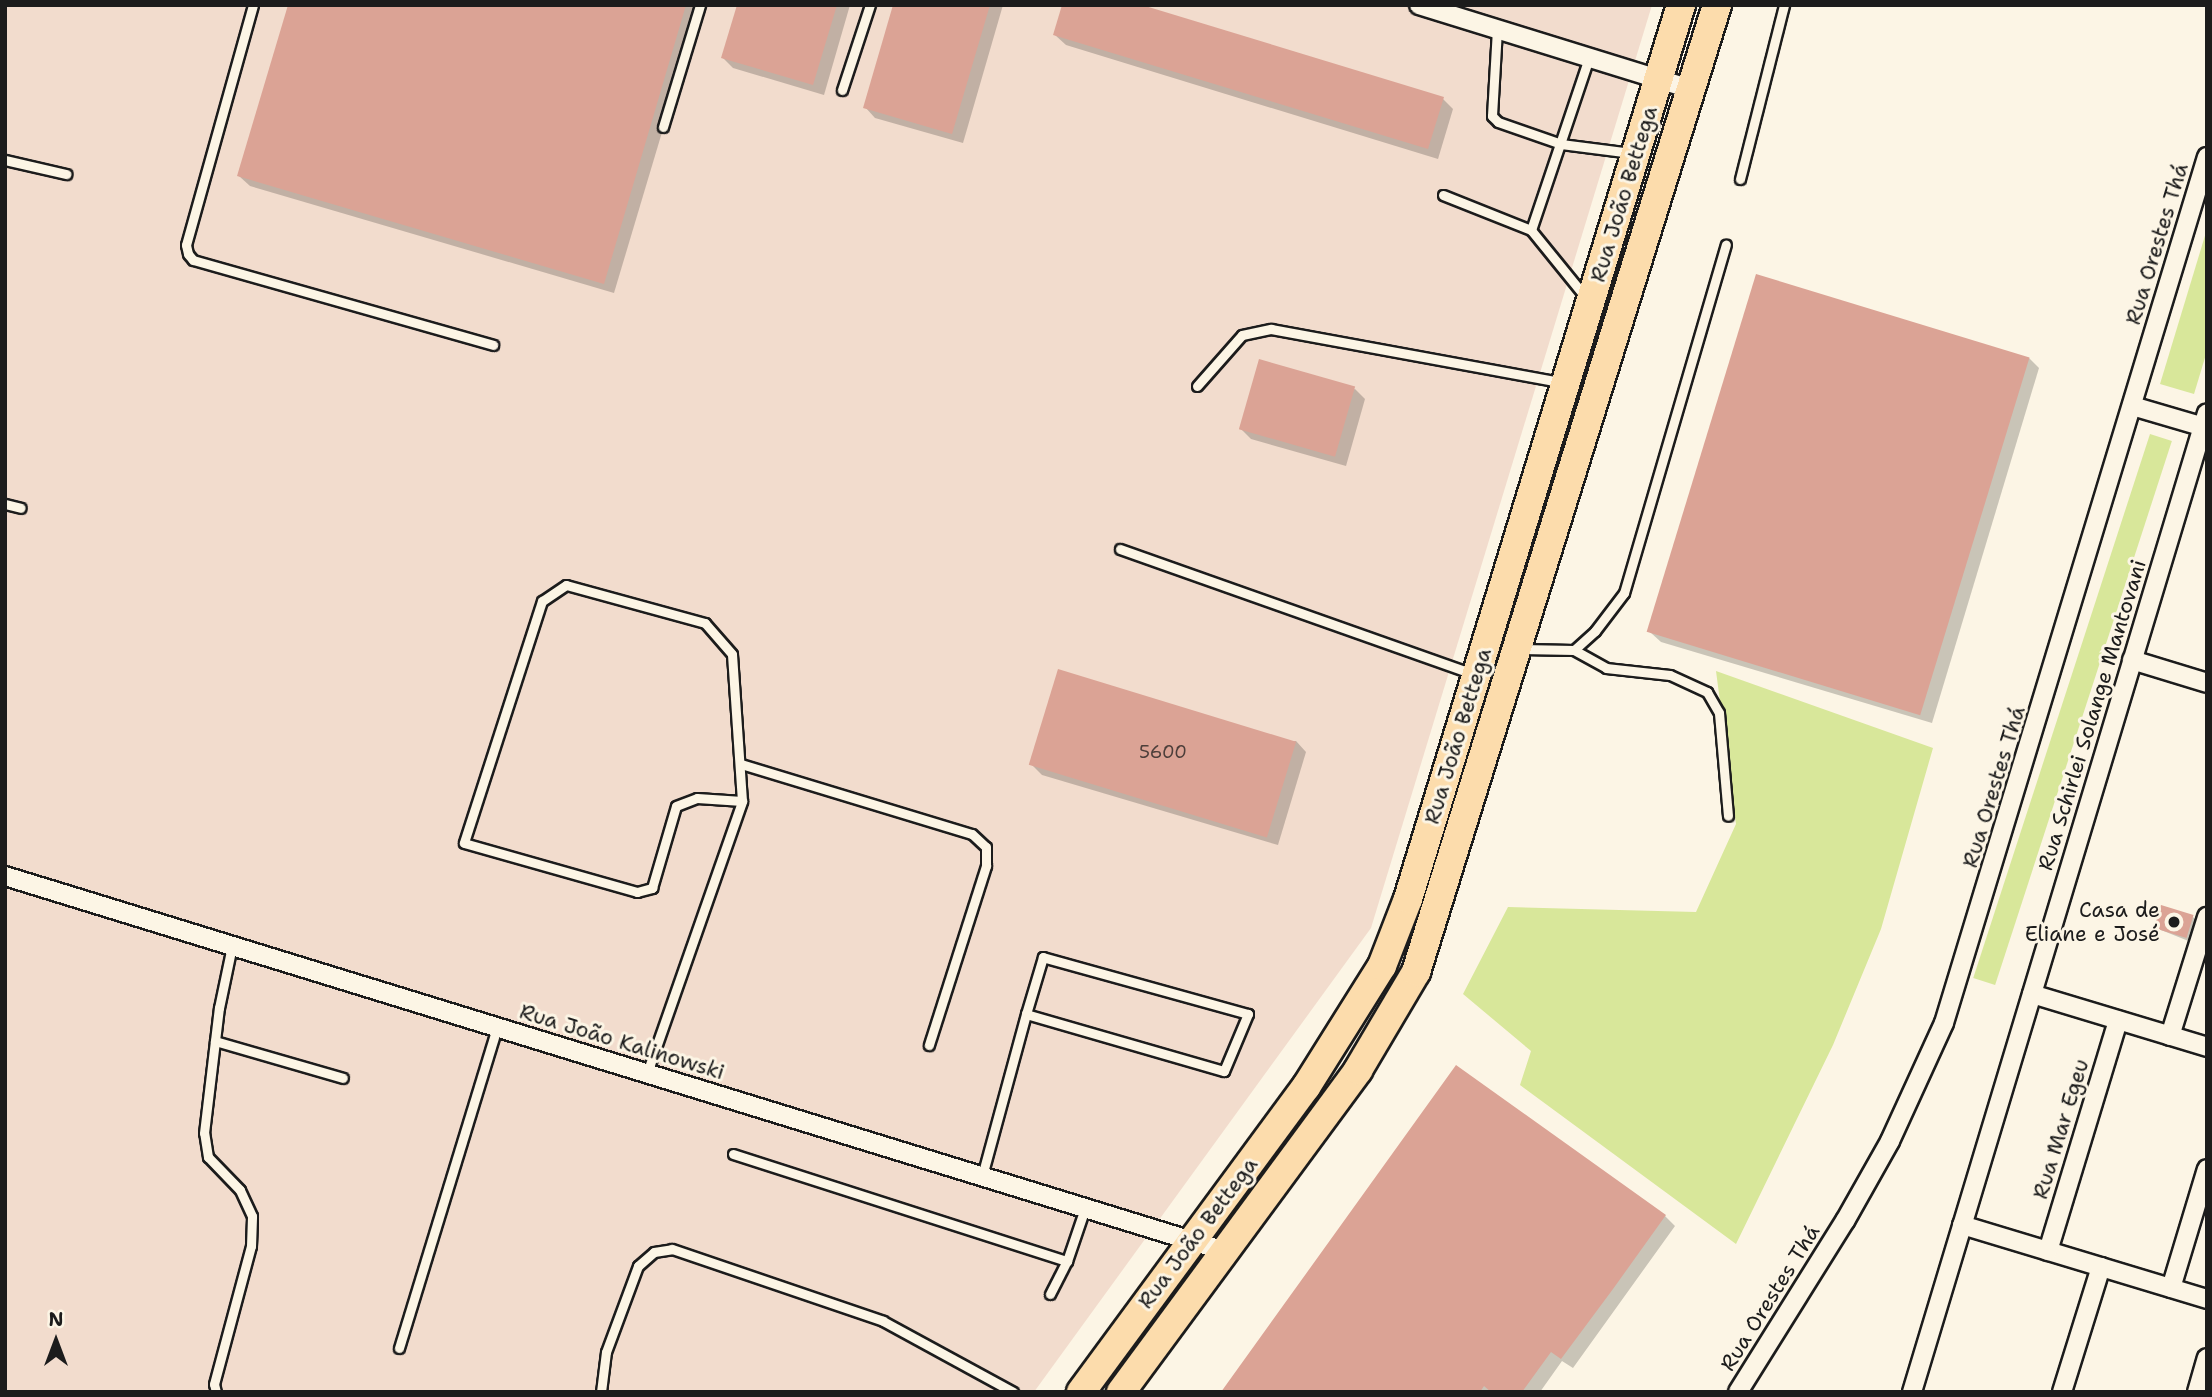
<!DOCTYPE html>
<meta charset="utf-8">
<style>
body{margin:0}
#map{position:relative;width:2212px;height:1397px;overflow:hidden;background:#fcf5e5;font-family:"Shantell Sans",sans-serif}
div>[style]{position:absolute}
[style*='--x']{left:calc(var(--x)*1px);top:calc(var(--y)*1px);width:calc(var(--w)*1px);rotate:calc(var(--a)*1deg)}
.built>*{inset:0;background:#f2dccd}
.green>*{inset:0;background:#d8e79a;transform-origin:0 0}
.shadow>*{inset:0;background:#0003}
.building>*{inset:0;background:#dba395;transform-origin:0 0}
.roads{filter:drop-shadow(2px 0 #1c1c1c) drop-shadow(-2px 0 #1c1c1c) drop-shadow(0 2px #1c1c1c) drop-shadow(0 -2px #1c1c1c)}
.service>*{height:9px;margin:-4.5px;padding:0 4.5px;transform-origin:4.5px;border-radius:4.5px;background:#fcf5e5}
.minor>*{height:18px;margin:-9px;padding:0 9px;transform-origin:9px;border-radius:9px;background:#fcf5e5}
.primary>*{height:28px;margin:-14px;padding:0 14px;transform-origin:14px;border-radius:14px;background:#fcdcac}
.dots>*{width:19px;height:19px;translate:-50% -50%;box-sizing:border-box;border:4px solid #fcf5e5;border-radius:50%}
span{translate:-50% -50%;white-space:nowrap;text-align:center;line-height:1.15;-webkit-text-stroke:6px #fcf5e5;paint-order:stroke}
.number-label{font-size:18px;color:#4c3e3a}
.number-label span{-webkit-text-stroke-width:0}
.street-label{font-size:21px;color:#1c1c1c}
.poi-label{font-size:21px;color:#1c1c1c}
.right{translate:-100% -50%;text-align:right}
.frame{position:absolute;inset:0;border:7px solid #1c1c1c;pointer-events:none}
.north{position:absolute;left:21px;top:1306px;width:70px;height:70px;-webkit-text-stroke:5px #fcf5e5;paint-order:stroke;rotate:0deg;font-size:19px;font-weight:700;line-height:28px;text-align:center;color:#1c1c1c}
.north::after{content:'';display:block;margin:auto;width:24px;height:32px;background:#1c1c1c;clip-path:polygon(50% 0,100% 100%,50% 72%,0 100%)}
</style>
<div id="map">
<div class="built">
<div style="clip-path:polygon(5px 5px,1652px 5px,1371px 928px,1034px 1392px,5px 1392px)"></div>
</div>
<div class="green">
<div style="clip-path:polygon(2207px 229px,2207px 351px,2194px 394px,2160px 384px)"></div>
<div style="left:2150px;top:434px;width:23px;height:572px;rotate:18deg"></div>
<div style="clip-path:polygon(1716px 671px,1933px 748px,1881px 929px,1833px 1045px,1736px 1244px,1520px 1085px,1531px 1051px,1463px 994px,1508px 907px,1696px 912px,1736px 824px)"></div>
</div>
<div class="shadow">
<div style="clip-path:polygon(290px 5px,700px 5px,614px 293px,250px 186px,239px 176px)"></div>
<div style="clip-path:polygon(738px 5px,850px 5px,824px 95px,733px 68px,723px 58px)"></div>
<div style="clip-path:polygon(895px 5px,1003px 5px,963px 143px,875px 118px,865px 107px)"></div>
<div style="clip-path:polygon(1055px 35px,1443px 99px,1453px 109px,1438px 159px,1066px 45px)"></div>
<div style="clip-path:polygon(2029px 358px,2039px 368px,1932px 723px,1661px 642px,1650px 632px)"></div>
<div style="clip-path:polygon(1355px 389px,1365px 399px,1346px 466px,1251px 439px,1241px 429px)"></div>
<div style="clip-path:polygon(1296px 741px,1306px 752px,1278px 845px,1042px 775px,1031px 764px)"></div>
<div style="clip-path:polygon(2193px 917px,2198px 922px,2191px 942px,2156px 928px)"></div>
<div style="clip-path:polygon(1665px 1216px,1675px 1226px,1573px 1368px,1562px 1361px,1540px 1392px,1223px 1392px)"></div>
</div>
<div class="building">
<div style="clip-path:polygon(288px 5px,686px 5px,604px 284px,237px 176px)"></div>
<div style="clip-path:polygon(737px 5px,837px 5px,813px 85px,721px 58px)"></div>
<div style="clip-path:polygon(893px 5px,990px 5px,952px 134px,863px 108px)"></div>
<div style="clip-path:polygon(1062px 5px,1142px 5px,1444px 97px,1428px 149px,1053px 35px)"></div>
<div style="left:1756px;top:274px;width:286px;height:374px;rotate:17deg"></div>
<div style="left:1259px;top:359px;width:100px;height:73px;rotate:16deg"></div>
<div style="left:1058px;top:669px;width:249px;height:100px;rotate:17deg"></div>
<div style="left:2161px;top:905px;width:34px;height:24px;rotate:17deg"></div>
<div style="clip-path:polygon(1456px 1065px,1666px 1215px,1613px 1289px,1561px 1359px,1551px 1352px,1522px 1392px,1491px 1392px,1484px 1386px,1480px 1392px,1221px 1392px)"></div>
</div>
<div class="roads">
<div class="service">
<div style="--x:253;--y:5;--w:249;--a:105.6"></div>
<div style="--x:186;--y:245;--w:9;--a:77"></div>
<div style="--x:188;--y:254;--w:8;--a:50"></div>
<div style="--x:193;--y:260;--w:312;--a:15.8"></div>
<div style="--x:1497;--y:29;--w:87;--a:93.3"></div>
<div style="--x:1492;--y:116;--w:8;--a:45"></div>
<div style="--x:1498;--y:122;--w:67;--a:19.2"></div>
<div style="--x:1561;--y:144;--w:71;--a:7.3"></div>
<div style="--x:842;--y:90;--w:89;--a:-71.8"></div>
<div style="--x:663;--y:127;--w:127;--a:-73.1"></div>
<div style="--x:5;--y:160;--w:63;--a:12.9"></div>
<div style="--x:1740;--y:179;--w:179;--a:-75.8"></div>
<div style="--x:1443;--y:195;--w:95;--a:21.7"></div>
<div style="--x:1531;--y:230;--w:89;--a:50.9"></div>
<div style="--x:1531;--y:230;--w:182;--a:-71.4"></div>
<div style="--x:1197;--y:386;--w:68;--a:-48.6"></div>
<div style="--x:1242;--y:335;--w:30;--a:-12"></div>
<div style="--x:1271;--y:329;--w:295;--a:10.4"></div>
<div style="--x:5;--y:504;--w:16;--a:14"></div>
<div style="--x:1120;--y:549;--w:377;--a:19.5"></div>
<div style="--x:1521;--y:649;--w:53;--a:1.1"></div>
<div style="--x:1574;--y:650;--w:28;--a:-42"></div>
<div style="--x:1595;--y:631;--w:48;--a:-52.7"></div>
<div style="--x:1624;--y:593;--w:363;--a:-73.7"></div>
<div style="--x:1574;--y:650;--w:37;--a:29"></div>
<div style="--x:1606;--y:668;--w:64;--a:6.2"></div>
<div style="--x:1670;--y:675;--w:41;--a:24.7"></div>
<div style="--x:1707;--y:692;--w:24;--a:60"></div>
<div style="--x:1719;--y:713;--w:103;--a:85"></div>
<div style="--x:741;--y:764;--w:241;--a:16.9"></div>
<div style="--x:972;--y:834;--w:19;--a:43"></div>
<div style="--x:986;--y:847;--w:19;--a:90"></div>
<div style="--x:986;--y:866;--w:188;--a:107.7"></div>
<div style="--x:215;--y:1041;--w:133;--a:16.1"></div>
<div style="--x:647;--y:1073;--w:288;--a:-70.7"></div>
<div style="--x:742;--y:801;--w:147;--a:-93.9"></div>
<div style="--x:732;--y:654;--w:41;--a:-131.1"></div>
<div style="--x:705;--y:623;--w:144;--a:-164.7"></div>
<div style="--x:566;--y:585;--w:29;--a:146"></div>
<div style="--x:542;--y:601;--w:254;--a:107.9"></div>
<div style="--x:464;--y:843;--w:180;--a:15.8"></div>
<div style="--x:637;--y:892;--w:16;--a:-15"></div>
<div style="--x:652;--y:888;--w:85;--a:-73.7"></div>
<div style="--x:676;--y:806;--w:22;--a:-21"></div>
<div style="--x:697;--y:798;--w:45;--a:3.8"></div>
<div style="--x:733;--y:1154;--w:351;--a:17.8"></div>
<div style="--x:1067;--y:1261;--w:56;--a:-71.2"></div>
<div style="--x:982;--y:1176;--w:168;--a:-74.8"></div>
<div style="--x:1026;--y:1014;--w:206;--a:16.1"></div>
<div style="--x:1224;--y:1071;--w:62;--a:-67.2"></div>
<div style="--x:1248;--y:1014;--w:213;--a:-164.5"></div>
<div style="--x:1043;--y:957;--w:59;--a:106.6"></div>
<div style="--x:1050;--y:1294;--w:37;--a:-63"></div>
<div style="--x:399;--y:1348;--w:336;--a:-73"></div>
<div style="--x:216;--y:1392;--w:8;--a:-104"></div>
<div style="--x:214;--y:1384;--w:143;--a:-75"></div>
<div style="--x:251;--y:1246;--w:30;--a:-88"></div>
<div style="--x:252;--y:1216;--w:29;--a:-115"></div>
<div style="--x:240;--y:1190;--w:46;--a:-134.1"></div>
<div style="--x:208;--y:1157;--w:24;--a:-99"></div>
<div style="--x:204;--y:1133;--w:126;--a:-83.2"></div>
<div style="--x:219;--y:1008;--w:63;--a:-78.2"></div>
<div style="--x:601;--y:1392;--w:40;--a:-82.9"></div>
<div style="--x:606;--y:1352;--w:92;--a:-69.6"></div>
<div style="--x:638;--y:1266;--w:21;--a:-41"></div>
<div style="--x:654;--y:1252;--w:18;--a:-9"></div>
<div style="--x:672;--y:1249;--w:223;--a:18.8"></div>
<div style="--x:883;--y:1321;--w:148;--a:28.6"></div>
</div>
<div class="minor">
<div style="--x:1419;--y:5;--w:285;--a:17.2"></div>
<div style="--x:2132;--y:406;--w:78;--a:16.3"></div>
<div style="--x:2132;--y:660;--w:78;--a:17"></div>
<div style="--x:5;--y:876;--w:1276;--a:17.09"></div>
<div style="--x:2032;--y:994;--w:183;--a:16.8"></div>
<div style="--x:2170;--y:1036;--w:125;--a:-72.7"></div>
<div style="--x:1962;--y:1225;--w:256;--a:16.8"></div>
<div style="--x:2048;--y:1251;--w:241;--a:-73.1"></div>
<div style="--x:2171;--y:1288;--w:124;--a:-73.2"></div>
<div style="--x:1738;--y:1392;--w:202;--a:-58"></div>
<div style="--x:1845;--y:1221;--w:92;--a:-60.6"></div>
<div style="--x:1890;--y:1141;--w:130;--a:-65.4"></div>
<div style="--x:1944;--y:1023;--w:905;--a:-73.11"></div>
<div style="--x:1912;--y:1392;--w:1022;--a:-73.23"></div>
<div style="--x:2062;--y:1392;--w:131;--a:-72.7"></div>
<div style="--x:2197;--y:1392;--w:35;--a:-74"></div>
</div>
<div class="primary">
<div style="--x:1081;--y:1392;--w:379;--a:-53.6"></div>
<div style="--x:1306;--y:1087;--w:143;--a:-57.9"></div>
<div style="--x:1382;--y:966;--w:72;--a:-68.8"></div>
<div style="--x:1408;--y:899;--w:935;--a:-73.02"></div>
<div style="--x:1121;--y:1392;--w:400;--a:-53.6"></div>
<div style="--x:1358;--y:1070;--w:114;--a:-59.4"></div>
<div style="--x:1416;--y:972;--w:1013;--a:-72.71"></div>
</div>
</div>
<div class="dots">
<div style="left:2174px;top:922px;background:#1c1c1c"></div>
</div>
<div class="number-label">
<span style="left:1163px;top:752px">5600</span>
</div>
<div class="street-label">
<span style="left:1624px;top:194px;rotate:-73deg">Rua João Bettega</span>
<span style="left:2157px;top:244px;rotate:-73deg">Rua Orestes Thá</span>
<span style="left:2092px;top:715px;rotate:-73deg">Rua Schirlei Solange Mantovani</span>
<span style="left:1458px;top:736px;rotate:-73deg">Rua João Bettega</span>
<span style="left:1994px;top:787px;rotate:-73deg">Rua Orestes Thá</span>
<span style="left:622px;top:1042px;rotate:17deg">Rua João Kalinowski</span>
<span style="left:2061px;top:1129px;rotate:-73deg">Rua Mar Egeu</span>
<span style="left:1198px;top:1233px;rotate:-53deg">Rua João Bettega</span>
<span style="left:1770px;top:1298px;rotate:-58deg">Rua Orestes Thá</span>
</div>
<div class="poi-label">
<span class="right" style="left:2160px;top:922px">Casa de<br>Eliane e José</span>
</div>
<div class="frame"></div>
<div class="north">N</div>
</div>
